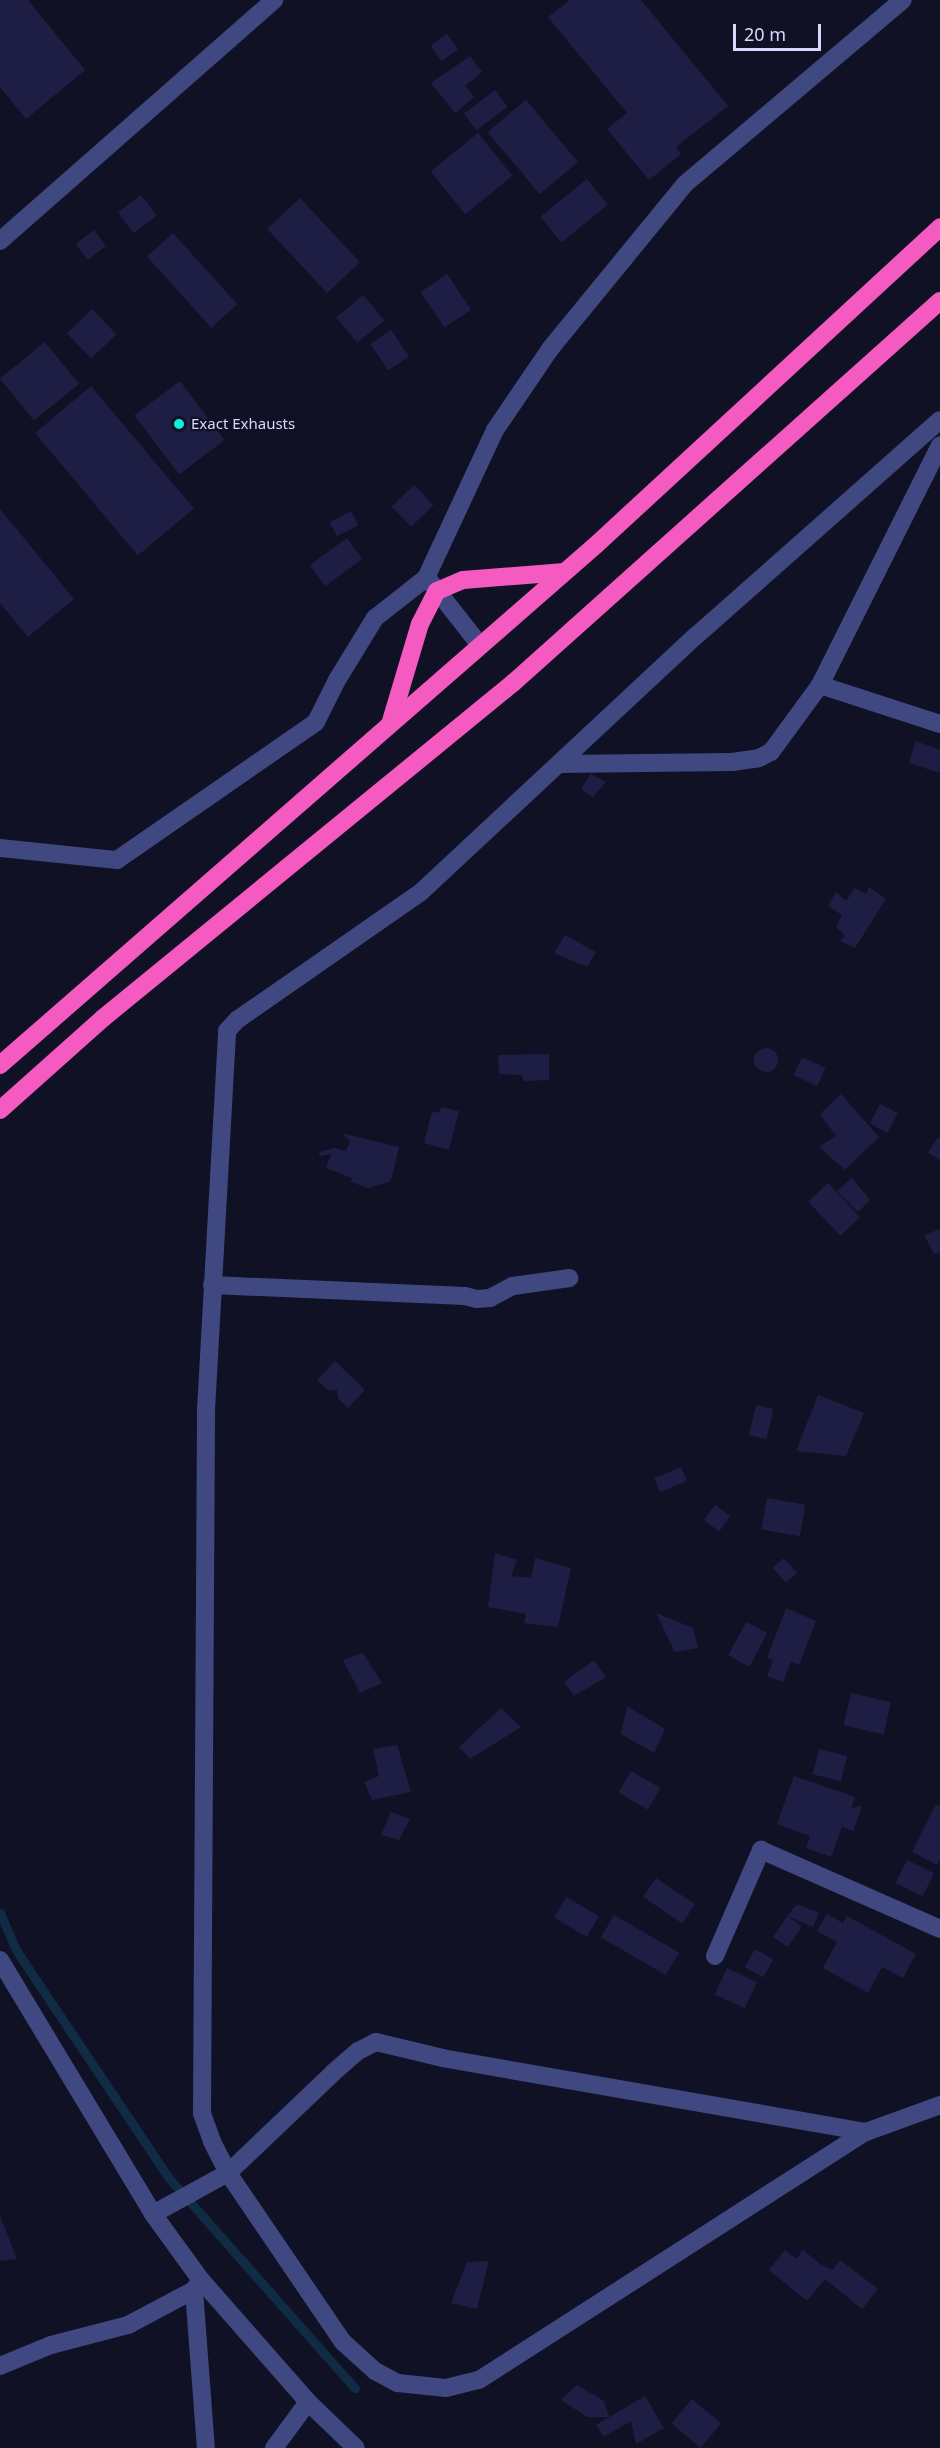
<!DOCTYPE html>
<style>
body{margin:0}
#map{position:relative;width:940px;height:2448px;overflow:hidden;background:#101124;font-family:"Noto Sans",sans-serif}
div>[style]{position:absolute}
[style*='--x']{left:calc(var(--x)*1px);top:calc(var(--y)*1px);width:calc(var(--w)*1px);rotate:calc(var(--a)*1deg)}
.stream>*{height:9px;margin:-4.5px;padding:0 4.5px;transform-origin:4.5px;border-radius:4.5px;background:#102c44}
.building>*{inset:0;background:#1e1e44;transform-origin:0 0}
.round{border-radius:50%}
.minor>*{height:18px;margin:-9px;padding:0 9px;transform-origin:9px;border-radius:9px;background:#3f4880}
.highway>*{height:18px;margin:-9px;padding:0 9px;transform-origin:9px;border-radius:9px;background:#f45ac0}
.dots>*{width:16px;height:16px;translate:-50% -50%;box-sizing:border-box;border:3px solid #101124;border-radius:50%}
span{translate:-50% -50%;white-space:nowrap;text-align:center;line-height:1.15;-webkit-text-stroke:4.5px #101124;paint-order:stroke}
.poi-label{font-size:15px;color:#d6d9fc}
.left{translate:0 -50%;text-align:left}
.scale{position:absolute;left:733px;top:24px;width:88px;height:27px;box-sizing:border-box;border:3px solid #d6d9fc;border-top:0;padding-left:8px;font-size:18px;line-height:21px;white-space:nowrap;color:#d6d9fc;-webkit-text-stroke:4px #101124;paint-order:stroke}
</style>
<div id="map">
<div class="stream">
<div style="--x:0;--y:1913;--w:40;--a:66.6"></div>
<div style="--x:16;--y:1950;--w:273;--a:56.2"></div>
<div style="--x:168;--y:2177;--w:282;--a:48.5"></div>
</div>
<div class="building">
<div style="clip-path:polygon(0 0,28px 0,85px 70px,26px 119px,0 87px)"></div>
<div style="clip-path:polygon(570px 0,641px 0,728px 106px,676px 147px,681px 154px,649px 180px,607px 129px,627px 113px,548px 17px)"></div>
<div style="left:447px;top:34px;width:19px;height:20px;rotate:55deg"></div>
<div style="clip-path:polygon(470px 56px,482px 72px,465px 86px,474px 97px,455px 113px,431px 83px)"></div>
<div style="left:495px;top:90px;width:21px;height:39px;rotate:53deg"></div>
<div style="left:526px;top:100px;width:81px;height:50px;rotate:50deg"></div>
<div style="left:478px;top:133px;width:55px;height:61px;rotate:51deg"></div>
<div style="left:587px;top:179px;width:33px;height:60px;rotate:51deg"></div>
<div style="left:141px;top:195px;width:26px;height:29px;rotate:53deg"></div>
<div style="left:300px;top:198px;width:88px;height:45px;rotate:47deg"></div>
<div style="left:94px;top:230px;width:20px;height:23px;rotate:53deg"></div>
<div style="left:173px;top:233px;width:96px;height:35px;rotate:48deg"></div>
<div style="left:447px;top:274px;width:43px;height:32px;rotate:56deg"></div>
<div style="left:363px;top:295px;width:33px;height:35px;rotate:50deg"></div>
<div style="left:92px;top:309px;width:35px;height:35px;rotate:46deg"></div>
<div style="left:391px;top:330px;width:32px;height:25px;rotate:56deg"></div>
<div style="left:45px;top:342px;width:54px;height:58px;rotate:51deg"></div>
<div style="left:180px;top:381px;width:74px;height:57px;rotate:53deg"></div>
<div style="left:91px;top:386px;width:160px;height:73px;rotate:50deg"></div>
<div style="left:414px;top:485px;width:28px;height:31px;rotate:46deg"></div>
<div style="clip-path:polygon(0 509px,74px 599px,28px 637px,0 603px)"></div>
<div style="left:351px;top:511px;width:16px;height:24px;rotate:63deg"></div>
<div style="left:347px;top:538px;width:26px;height:46px;rotate:54deg"></div>
<div style="clip-path:polygon(916px 741px,940px 750px,940px 773px,909px 763px)"></div>
<div style="clip-path:polygon(591px 774px,606px 782px,593px 797px,581px 789px)"></div>
<div style="clip-path:polygon(869px 887px,886px 899px,855px 948px,840px 941px,845px 935px,836px 927px,842px 915px,828px 906px,836px 892px,846px 901px,855px 888px,866px 894px)"></div>
<div style="clip-path:polygon(565px 935px,596px 952px,587px 967px,554px 953px)"></div>
<div class="round" style="left:754px;top:1048px;width:24px;height:24px"></div>
<div style="clip-path:polygon(549px 1054px,549px 1080px,524px 1081px,521px 1075px,499px 1074px,498px 1055px)"></div>
<div style="left:802px;top:1057px;width:26px;height:20px;rotate:25deg"></div>
<div style="clip-path:polygon(841px 1094px,879px 1137px,845px 1170px,819px 1147px,836px 1136px,820px 1114px)"></div>
<div style="left:880px;top:1104px;width:20px;height:22px;rotate:27deg"></div>
<div style="clip-path:polygon(441px 1107px,459px 1111px,449px 1150px,424px 1143px,432px 1111px,439px 1113px)"></div>
<div style="clip-path:polygon(342px 1133px,399px 1147px,391px 1181px,368px 1188px,351px 1182px,352px 1178px,326px 1168px,331px 1154px,320px 1156px,319px 1152px,335px 1148px,346px 1151px,350px 1141px)"></div>
<div style="clip-path:polygon(938px 1137px,940px 1138px,940px 1160px,928px 1153px)"></div>
<div style="clip-path:polygon(852px 1178px,870px 1200px,858px 1212px,837px 1191px)"></div>
<div style="left:828px;top:1183px;width:47px;height:27px;rotate:47deg"></div>
<div style="clip-path:polygon(940px 1229px,940px 1252px,934px 1254px,924px 1235px)"></div>
<div style="clip-path:polygon(335px 1361px,365px 1390px,348px 1408px,338px 1398px,337px 1390px,329px 1391px,317px 1380px)"></div>
<div style="clip-path:polygon(818px 1395px,864px 1413px,846px 1456px,796px 1451px)"></div>
<div style="left:756px;top:1405px;width:18px;height:31px;rotate:13deg"></div>
<div style="left:681px;top:1467px;width:15px;height:29px;rotate:67deg"></div>
<div style="left:767px;top:1498px;width:39px;height:32px;rotate:10deg"></div>
<div style="left:715px;top:1505px;width:19px;height:19px;rotate:36deg"></div>
<div style="clip-path:polygon(495px 1553px,517px 1560px,511px 1576px,531px 1578px,535px 1558px,571px 1568px,558px 1627px,524px 1623px,526px 1614px,488px 1607px)"></div>
<div style="left:784px;top:1558px;width:20px;height:15px;rotate:49deg"></div>
<div style="clip-path:polygon(786px 1608px,816px 1621px,799px 1665px,791px 1662px,783px 1682px,767px 1676px,773px 1660px,767px 1658px)"></div>
<div style="clip-path:polygon(656px 1613px,693px 1628px,698px 1648px,675px 1652px)"></div>
<div style="left:746px;top:1622px;width:24px;height:38px;rotate:28deg"></div>
<div style="clip-path:polygon(363px 1653px,382px 1683px,360px 1693px,343px 1660px)"></div>
<div style="clip-path:polygon(594px 1660px,606px 1677px,574px 1696px,564px 1682px)"></div>
<div style="left:851px;top:1693px;width:41px;height:33px;rotate:13deg"></div>
<div style="clip-path:polygon(627px 1706px,665px 1729px,654px 1753px,621px 1734px)"></div>
<div style="clip-path:polygon(501px 1708px,521px 1727px,470px 1759px,459px 1747px)"></div>
<div style="clip-path:polygon(397px 1745px,411px 1792px,372px 1800px,364px 1782px,379px 1776px,373px 1749px)"></div>
<div style="left:819px;top:1749px;width:29px;height:26px;rotate:14deg"></div>
<div style="left:631px;top:1771px;width:34px;height:25px;rotate:30deg"></div>
<div style="clip-path:polygon(794px 1776px,855px 1797px,851px 1808px,862px 1806px,853px 1831px,842px 1827px,831px 1857px,806px 1848px,810px 1836px,777px 1824px)"></div>
<div style="clip-path:polygon(936px 1804px,940px 1806px,940px 1859px,937px 1865px,912px 1852px)"></div>
<div style="clip-path:polygon(391px 1812px,410px 1819px,399px 1840px,381px 1835px)"></div>
<div style="left:907px;top:1860px;width:30px;height:26px;rotate:26deg"></div>
<div style="left:656px;top:1878px;width:47px;height:23px;rotate:34deg"></div>
<div style="left:566px;top:1897px;width:38px;height:24px;rotate:30deg"></div>
<div style="clip-path:polygon(797px 1904px,819px 1913px,813px 1927px,787px 1916px,802px 1926px,788px 1947px,773px 1937px,787px 1916px)"></div>
<div style="clip-path:polygon(827px 1914px,843px 1923px,847px 1916px,916px 1954px,903px 1978px,882px 1967px,868px 1993px,823px 1968px,837px 1942px,817px 1931px)"></div>
<div style="left:614px;top:1915px;width:75px;height:26px;rotate:30deg"></div>
<div style="left:755px;top:1949px;width:21px;height:21px;rotate:29deg"></div>
<div style="left:727px;top:1968px;width:33px;height:29px;rotate:25deg"></div>
<div style="clip-path:polygon(0 2216px,17px 2259px,0 2261px)"></div>
<div style="clip-path:polygon(785px 2250px,796px 2259px,803px 2250px,820px 2264px,833px 2270px,840px 2260px,878px 2289px,862px 2309px,825px 2279px,807px 2301px,769px 2270px)"></div>
<div style="clip-path:polygon(489px 2261px,477px 2309px,451px 2303px,467px 2262px)"></div>
<div style="clip-path:polygon(577px 2385px,604px 2401px,609px 2417px,587px 2417px,561px 2400px)"></div>
<div style="clip-path:polygon(645px 2396px,664px 2428px,636px 2444px,631px 2421px,604px 2437px,596px 2425px)"></div>
<div style="left:692px;top:2399px;width:38px;height:32px;rotate:40deg"></div>
</div>
<div class="minor">
<div style="--x:0;--y:241;--w:365;--a:-41.3"></div>
<div style="--x:428;--y:579;--w:83;--a:51.9"></div>
<div style="--x:820;--y:685;--w:126;--a:18"></div>
<div style="--x:559;--y:764;--w:173;--a:-0.7"></div>
<div style="--x:732;--y:762;--w:27;--a:-8"></div>
<div style="--x:759;--y:758;--w:13;--a:-27"></div>
<div style="--x:771;--y:752;--w:83;--a:-53.8"></div>
<div style="--x:820;--y:685;--w:268;--a:-63.4"></div>
<div style="--x:0;--y:848;--w:118;--a:5.9"></div>
<div style="--x:117;--y:860;--w:242;--a:-34.7"></div>
<div style="--x:316;--y:722;--w:47;--a:-63.4"></div>
<div style="--x:337;--y:680;--w:73;--a:-58.5"></div>
<div style="--x:375;--y:618;--w:65;--a:-38.1"></div>
<div style="--x:426;--y:578;--w:163;--a:-65"></div>
<div style="--x:495;--y:430;--w:98;--a:-55.8"></div>
<div style="--x:550;--y:349;--w:213;--a:-50.7"></div>
<div style="--x:685;--y:184;--w:285;--a:-40.2"></div>
<div style="--x:212;--y:1285;--w:253;--a:2.5"></div>
<div style="--x:465;--y:1296;--w:12;--a:14"></div>
<div style="--x:477;--y:1299;--w:13;--a:-4"></div>
<div style="--x:490;--y:1298;--w:26;--a:-28"></div>
<div style="--x:513;--y:1286;--w:57;--a:-8.1"></div>
<div style="--x:715;--y:1956;--w:116;--a:-66.5"></div>
<div style="--x:761;--y:1850;--w:196;--a:23.8"></div>
<div style="--x:0;--y:1960;--w:297;--a:58.9"></div>
<div style="--x:153;--y:2214;--w:82;--a:54"></div>
<div style="--x:201;--y:2280;--w:162;--a:48.7"></div>
<div style="--x:308;--y:2402;--w:66;--a:43.8"></div>
<div style="--x:866;--y:2132;--w:429;--a:-170.1"></div>
<div style="--x:443;--y:2058;--w:69;--a:-166.6"></div>
<div style="--x:376;--y:2042;--w:20;--a:153"></div>
<div style="--x:358;--y:2051;--w:33;--a:139"></div>
<div style="--x:333;--y:2073;--w:145;--a:136.4"></div>
<div style="--x:228;--y:2173;--w:36;--a:-117"></div>
<div style="--x:212;--y:2141;--w:30;--a:-110"></div>
<div style="--x:202;--y:2113;--w:703;--a:-89.67"></div>
<div style="--x:206;--y:1410;--w:380;--a:-86.8"></div>
<div style="--x:227;--y:1031;--w:15;--a:-48"></div>
<div style="--x:237;--y:1020;--w:224;--a:-34.8"></div>
<div style="--x:421;--y:892;--w:377;--a:-43"></div>
<div style="--x:697;--y:635;--w:324;--a:-41.5"></div>
<div style="--x:153;--y:2214;--w:85;--a:-28.7"></div>
<div style="--x:228;--y:2173;--w:204;--a:55.8"></div>
<div style="--x:343;--y:2342;--w:43;--a:42.2"></div>
<div style="--x:375;--y:2371;--w:26;--a:28"></div>
<div style="--x:398;--y:2383;--w:48;--a:5.9"></div>
<div style="--x:446;--y:2388;--w:34;--a:-14"></div>
<div style="--x:479;--y:2380;--w:460;--a:-32.7"></div>
<div style="--x:866;--y:2132;--w:79;--a:-20"></div>
<div style="--x:194;--y:2290;--w:158;--a:85.7"></div>
<div style="--x:0;--y:2366;--w:55;--a:-22.4"></div>
<div style="--x:51;--y:2345;--w:80;--a:-14.6"></div>
<div style="--x:128;--y:2325;--w:75;--a:-27.9"></div>
<div style="--x:194;--y:2290;--w:12;--a:-55"></div>
<div style="--x:274;--y:2448;--w:57;--a:-53.5"></div>
</div>
<div class="highway">
<div style="--x:391;--y:721;--w:101;--a:-73.4"></div>
<div style="--x:420;--y:624;--w:37;--a:-63"></div>
<div style="--x:437;--y:591;--w:28;--a:-23"></div>
<div style="--x:463;--y:580;--w:102;--a:-4.5"></div>
<div style="--x:0;--y:1065;--w:792;--a:-41.11"></div>
<div style="--x:597;--y:544;--w:467;--a:-42.7"></div>
<div style="--x:0;--y:1110;--w:137;--a:-41.7"></div>
<div style="--x:102;--y:1019;--w:531;--a:-39.27"></div>
<div style="--x:513;--y:683;--w:573;--a:-41.82"></div>
</div>
<div class="dots">
<div style="left:179px;top:424px;background:#10efdc"></div>
</div>
<div class="poi-label">
<span class="left" style="left:191px;top:424px">Exact Exhausts</span>
</div>
<div class="scale">20 m</div>
</div>
